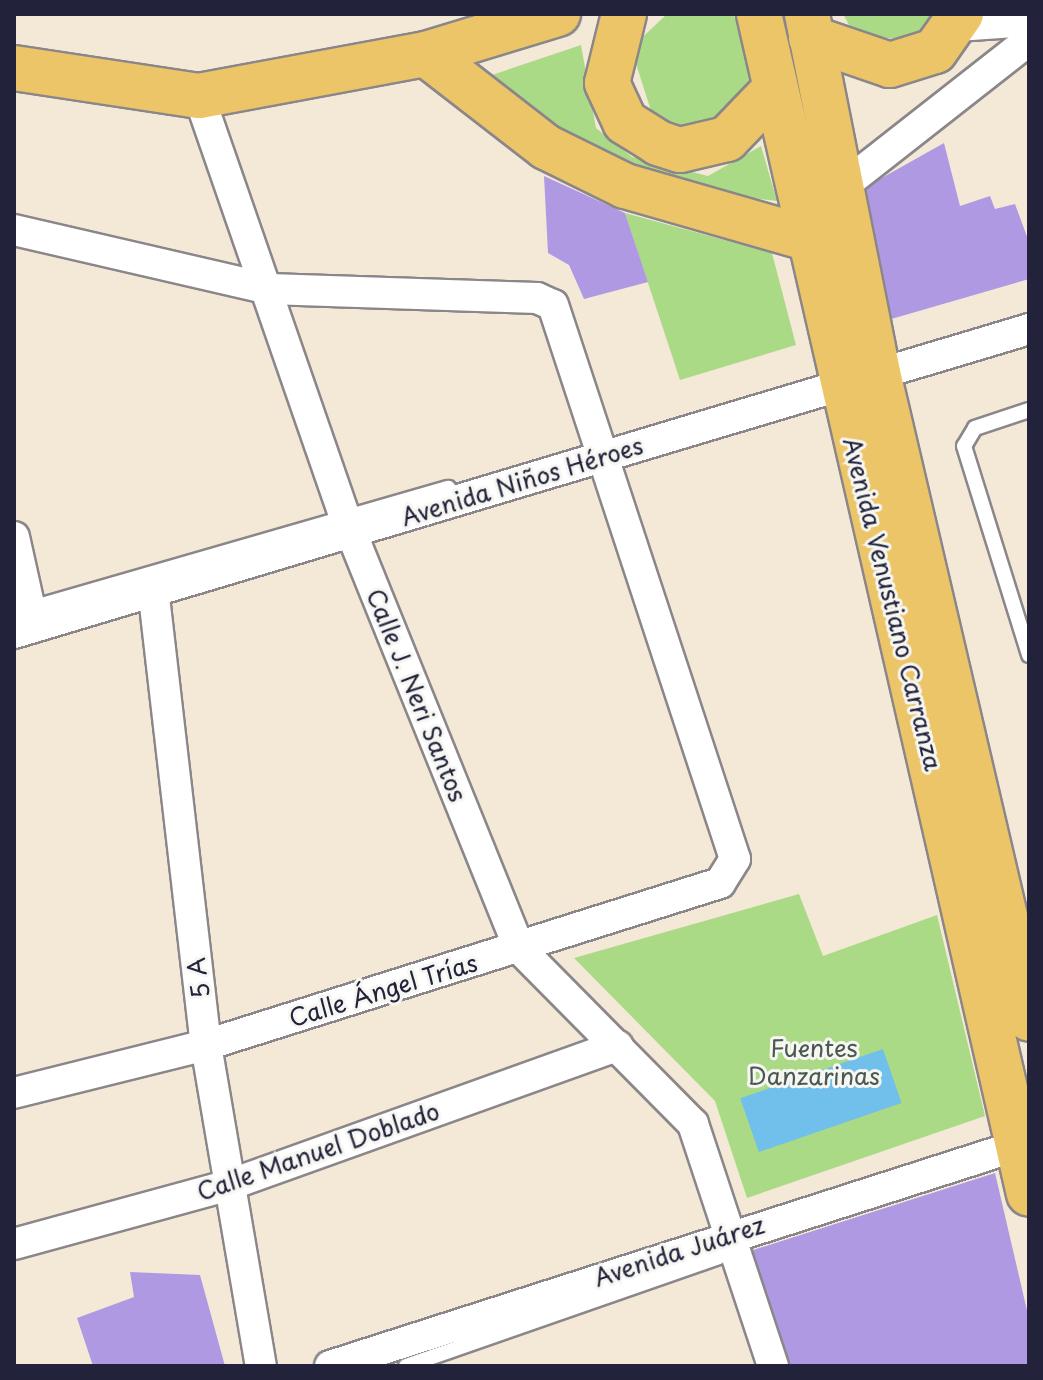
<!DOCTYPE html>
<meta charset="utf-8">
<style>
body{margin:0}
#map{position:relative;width:1043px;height:1380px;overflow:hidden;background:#f4e9d7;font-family:"Playpen Sans",sans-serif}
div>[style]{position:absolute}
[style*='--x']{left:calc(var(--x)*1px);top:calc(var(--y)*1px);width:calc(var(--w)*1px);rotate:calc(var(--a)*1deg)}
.green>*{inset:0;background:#abda87}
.water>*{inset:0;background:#71bfeb;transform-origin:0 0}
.building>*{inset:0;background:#af99e2}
.roads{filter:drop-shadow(2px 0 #8b8689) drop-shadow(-2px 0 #8b8689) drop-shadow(0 2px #8b8689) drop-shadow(0 -2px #8b8689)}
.lane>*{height:14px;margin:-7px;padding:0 7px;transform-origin:7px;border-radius:7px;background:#fff}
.street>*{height:30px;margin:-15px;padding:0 15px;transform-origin:15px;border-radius:15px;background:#fff}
.primary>*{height:44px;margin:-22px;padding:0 22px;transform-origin:22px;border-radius:22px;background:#edc569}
span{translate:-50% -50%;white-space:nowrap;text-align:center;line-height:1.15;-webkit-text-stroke:6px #f6f6f2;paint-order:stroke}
.street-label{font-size:24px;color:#22223b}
.park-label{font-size:24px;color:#4b5952}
.frame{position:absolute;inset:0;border:16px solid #22223b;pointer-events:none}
</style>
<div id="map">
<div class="green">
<div style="clip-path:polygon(667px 14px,734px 14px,753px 91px,737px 117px,683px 129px,652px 114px,631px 48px)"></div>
<div style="clip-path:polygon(843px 14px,946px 14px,920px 42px,854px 34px)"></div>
<div style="clip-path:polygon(581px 45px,596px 128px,632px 157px,708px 176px,761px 146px,777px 201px,671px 189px,584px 156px,480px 79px)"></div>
<div style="clip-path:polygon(625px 213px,772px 253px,796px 345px,680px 380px)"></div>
<div style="clip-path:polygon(799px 894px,823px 956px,937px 915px,985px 1116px,747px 1198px,715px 1101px,574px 958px)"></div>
</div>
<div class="water">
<div style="left:883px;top:1049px;width:57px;height:151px;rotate:71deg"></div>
</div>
<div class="building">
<div style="clip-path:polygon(944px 143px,960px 206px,990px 196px,995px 209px,1015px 204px,1029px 242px,1029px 279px,881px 322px,855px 193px)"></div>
<div style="clip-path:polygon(544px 176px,625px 213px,648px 282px,584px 299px,569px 265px,548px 253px)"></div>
<div style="clip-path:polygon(995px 1173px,1029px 1319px,1029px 1366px,785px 1366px,750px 1251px)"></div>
<div style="clip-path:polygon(130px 1272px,200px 1275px,225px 1366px,93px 1366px,77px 1318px,134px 1297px)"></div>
</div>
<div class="roads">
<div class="lane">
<div style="--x:1029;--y:410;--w:57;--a:161.6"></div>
<div style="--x:975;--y:428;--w:21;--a:121"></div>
<div style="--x:964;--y:446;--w:219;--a:72.7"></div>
<div style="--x:14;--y:613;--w:452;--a:-16.1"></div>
<div style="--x:406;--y:1366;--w:331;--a:-19.2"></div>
</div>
<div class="street">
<div style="--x:957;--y:26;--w:72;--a:-4"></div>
<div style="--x:199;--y:96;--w:446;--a:70.9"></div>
<div style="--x:345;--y:517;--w:465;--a:68"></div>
<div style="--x:519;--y:948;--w:247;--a:45.3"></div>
<div style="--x:693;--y:1124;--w:255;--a:71.7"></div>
<div style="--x:838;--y:190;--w:243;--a:-38.1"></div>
<div style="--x:14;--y:230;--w:262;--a:13"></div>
<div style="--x:269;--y:289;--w:268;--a:1.9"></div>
<div style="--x:537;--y:298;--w:17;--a:24"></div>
<div style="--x:553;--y:305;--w:583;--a:71.81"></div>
<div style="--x:735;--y:859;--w:28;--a:122"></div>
<div style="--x:720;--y:883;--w:539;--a:162.51"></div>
<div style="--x:206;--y:1045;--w:198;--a:166"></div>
<div style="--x:14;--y:537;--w:92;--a:77.5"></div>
<div style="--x:153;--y:588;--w:460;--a:83.4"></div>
<div style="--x:206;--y:1045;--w:326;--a:80.3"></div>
<div style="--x:14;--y:633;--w:1060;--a:-16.67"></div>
<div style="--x:14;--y:1244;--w:220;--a:-15.3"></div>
<div style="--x:226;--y:1186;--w:416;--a:-19.7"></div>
<div style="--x:330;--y:1366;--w:734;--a:-17.77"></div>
</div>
<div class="primary">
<div style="--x:624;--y:14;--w:71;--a:103.8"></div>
<div style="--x:607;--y:83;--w:43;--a:65.2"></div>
<div style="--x:625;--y:122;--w:39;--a:32"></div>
<div style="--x:658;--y:143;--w:23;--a:18"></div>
<div style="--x:680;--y:150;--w:48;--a:-13.2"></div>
<div style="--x:727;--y:139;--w:68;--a:-46.2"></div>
<div style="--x:759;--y:14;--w:1210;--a:77.11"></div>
<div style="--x:807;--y:14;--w:366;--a:78.8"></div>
<div style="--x:878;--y:373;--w:663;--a:76.84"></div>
<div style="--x:811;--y:38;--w:83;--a:18.9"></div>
<div style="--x:890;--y:65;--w:47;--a:-17.3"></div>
<div style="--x:935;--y:51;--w:45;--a:-54.9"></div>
<div style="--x:426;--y:54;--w:152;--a:37.8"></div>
<div style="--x:546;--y:147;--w:88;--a:26.3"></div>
<div style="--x:625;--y:186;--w:188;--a:16"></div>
<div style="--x:14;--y:68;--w:187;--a:8.6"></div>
<div style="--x:199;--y:96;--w:231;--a:-10.5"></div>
<div style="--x:426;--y:54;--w:138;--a:-16.9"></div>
</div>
</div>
<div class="street-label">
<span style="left:522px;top:481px;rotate:-17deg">Avenida Niños Héroes</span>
<span style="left:893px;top:604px;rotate:76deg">Avenida Venustiano Carranza</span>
<span style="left:417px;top:695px;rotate:68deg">Calle J. Neri Santos</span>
<span style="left:198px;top:978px;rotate:-97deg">5 A</span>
<span style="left:383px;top:990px;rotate:-17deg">Calle Ángel Trías</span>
<span style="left:318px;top:1151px;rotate:-19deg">Calle Manuel Doblado</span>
<span style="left:679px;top:1251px;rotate:-18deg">Avenida Juárez</span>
</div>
<div class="park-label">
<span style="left:814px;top:1062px">Fuentes<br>Danzarinas</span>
</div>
<div class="frame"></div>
</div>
